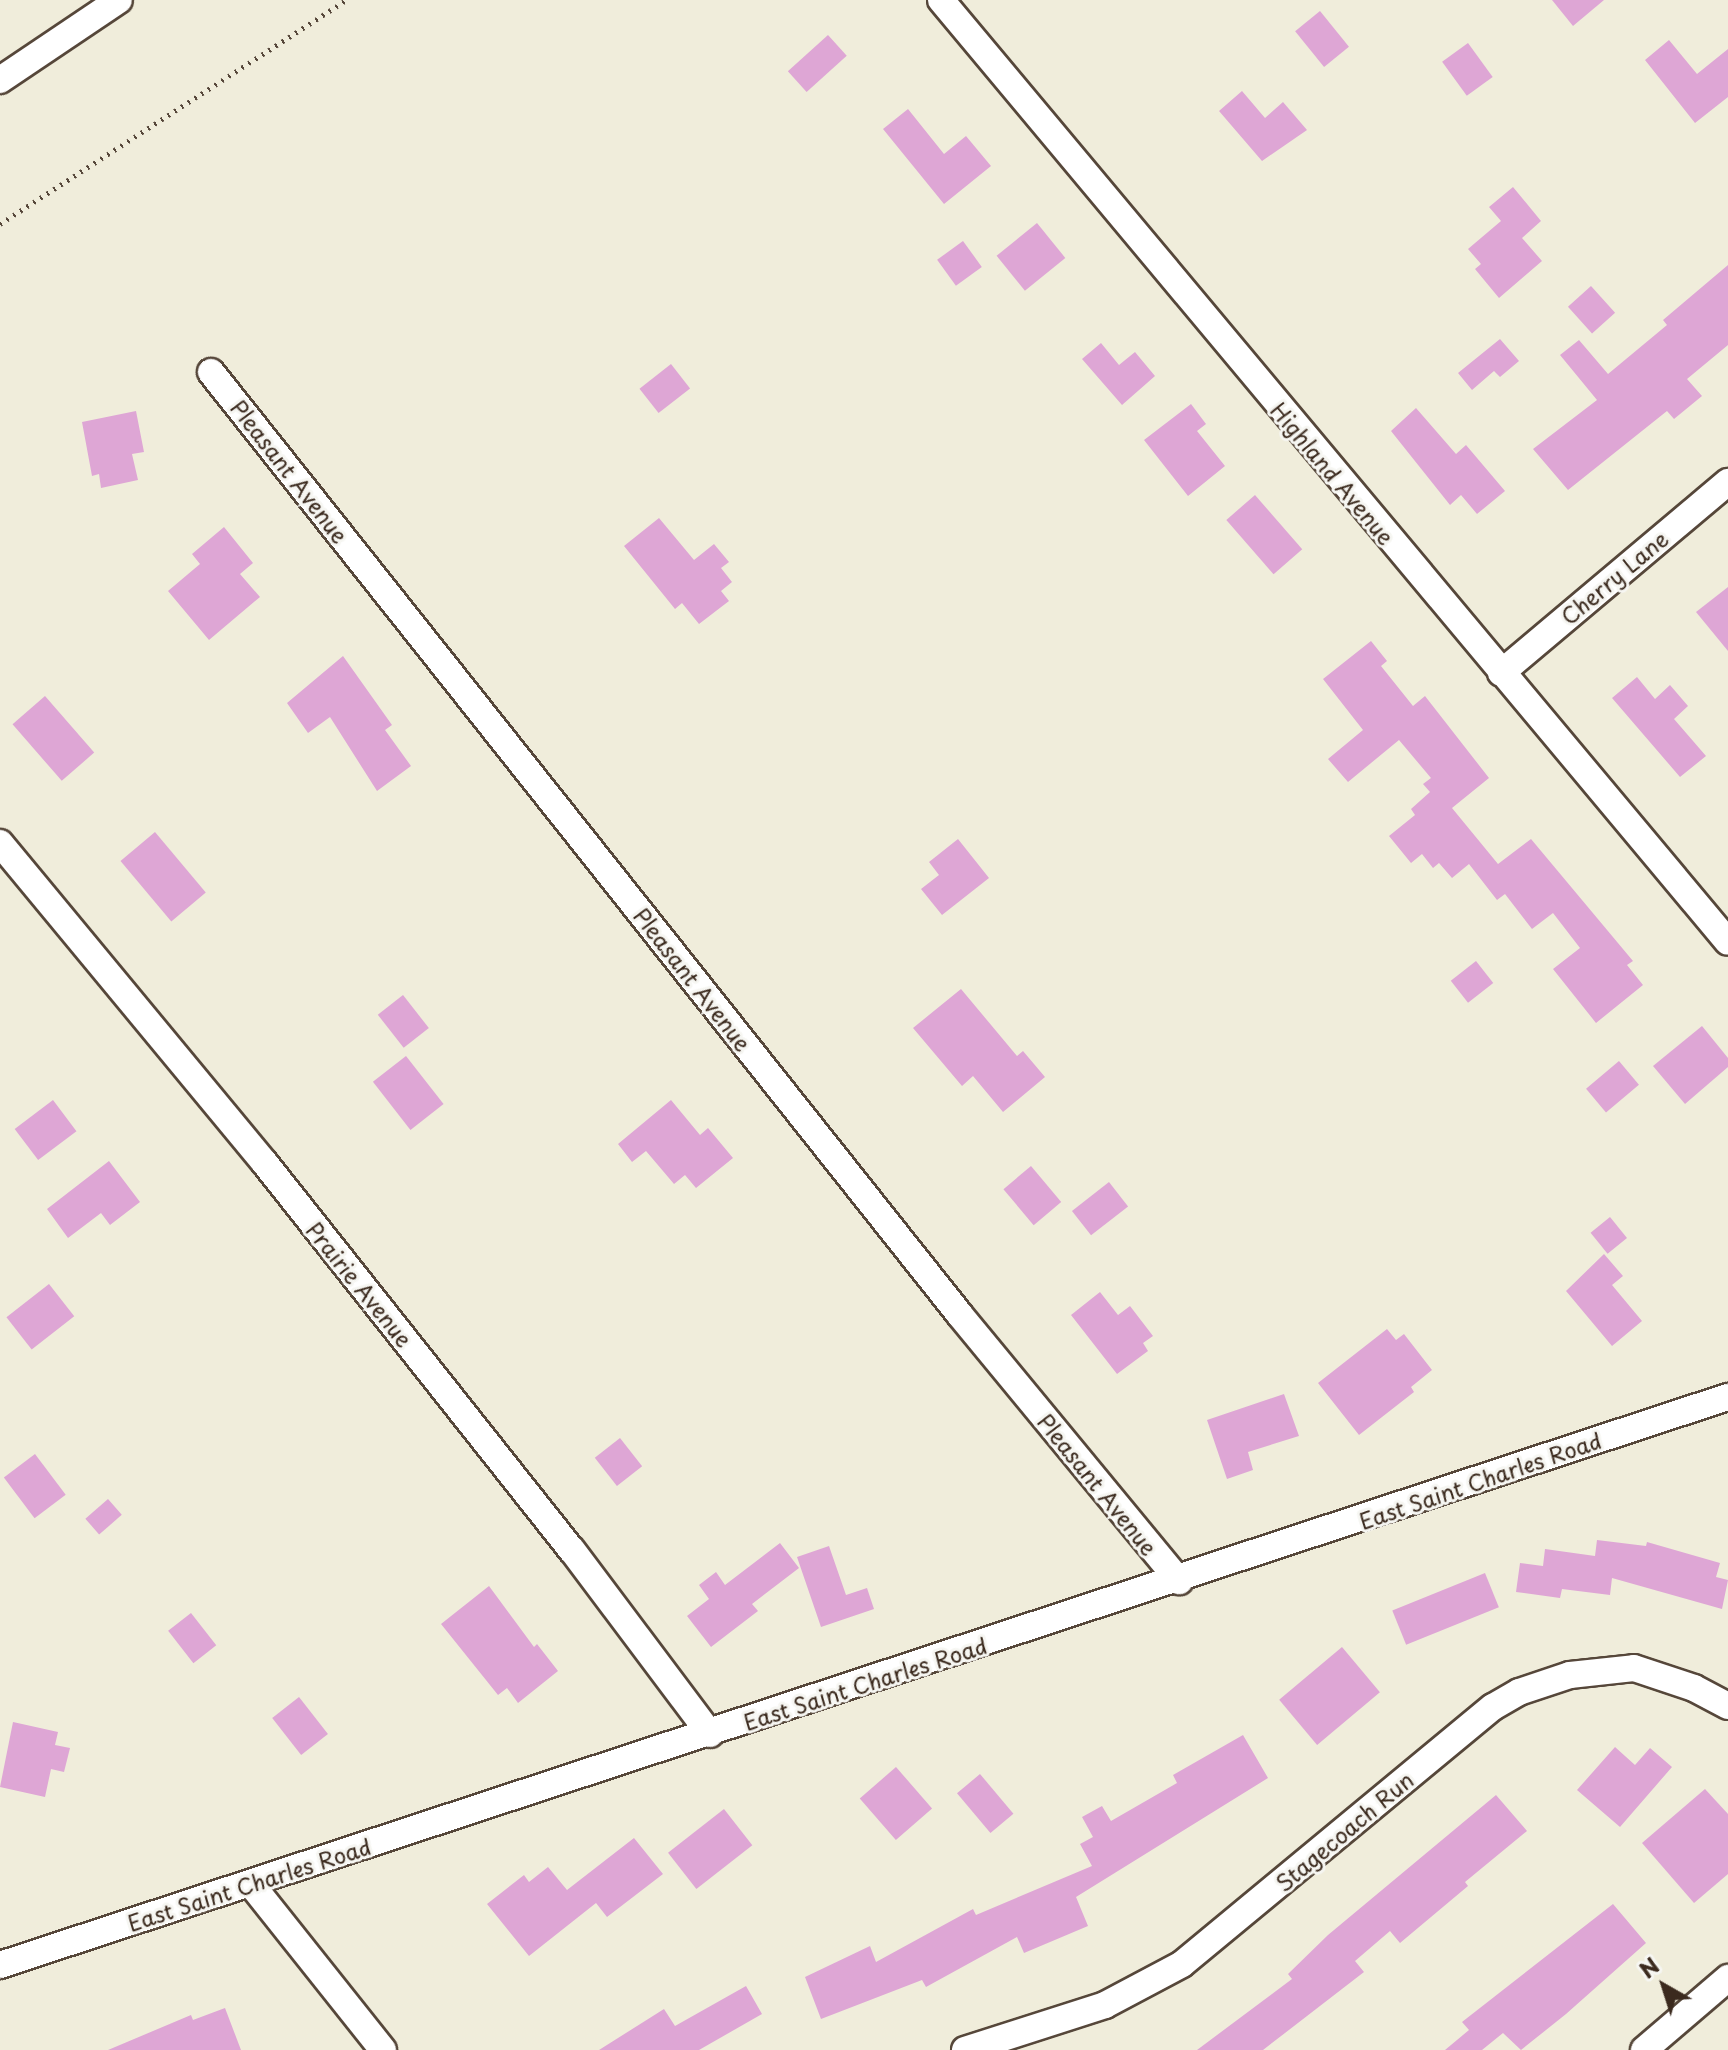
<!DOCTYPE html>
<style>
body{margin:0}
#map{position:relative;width:1728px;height:2050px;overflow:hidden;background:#f0eddb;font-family:"Playpen Sans",sans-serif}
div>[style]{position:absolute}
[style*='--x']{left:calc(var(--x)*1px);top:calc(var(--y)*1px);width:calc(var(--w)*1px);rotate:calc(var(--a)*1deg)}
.building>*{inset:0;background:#dea6d5;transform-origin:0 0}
.path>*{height:5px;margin-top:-2.5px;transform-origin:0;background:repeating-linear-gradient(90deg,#56473a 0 2px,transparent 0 8px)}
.roads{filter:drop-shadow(2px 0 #56473a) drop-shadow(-2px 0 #56473a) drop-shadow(0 2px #56473a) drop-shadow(0 -2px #56473a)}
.minor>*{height:26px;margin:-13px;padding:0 13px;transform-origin:13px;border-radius:13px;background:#fff}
span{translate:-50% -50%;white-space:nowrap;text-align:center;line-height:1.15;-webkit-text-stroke:6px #f6f6f2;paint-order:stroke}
.street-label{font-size:22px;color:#3b2a1e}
.north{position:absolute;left:1624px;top:1946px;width:80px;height:80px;-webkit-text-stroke:6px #f6f6f2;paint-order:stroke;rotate:321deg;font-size:22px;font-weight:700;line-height:32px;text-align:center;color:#3b2a1e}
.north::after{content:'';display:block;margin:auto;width:28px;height:36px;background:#3b2a1e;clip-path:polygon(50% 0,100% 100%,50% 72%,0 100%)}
</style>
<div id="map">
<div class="building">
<div style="clip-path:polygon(1552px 0,1604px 0,1573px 26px)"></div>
<div style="left:1320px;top:11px;width:46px;height:32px;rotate:51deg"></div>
<div style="left:828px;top:35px;width:28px;height:54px;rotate:48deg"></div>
<div style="clip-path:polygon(1669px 40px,1697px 74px,1728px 49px,1728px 97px,1695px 123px,1645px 60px)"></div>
<div style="left:1468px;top:43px;width:42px;height:32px;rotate:54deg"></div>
<div style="clip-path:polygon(1242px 91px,1265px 118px,1283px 102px,1307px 130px,1262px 161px,1219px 111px)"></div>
<div style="clip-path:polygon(908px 109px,944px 154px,966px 136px,991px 166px,944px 204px,883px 129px)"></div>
<div style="clip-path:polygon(1513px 187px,1541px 221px,1522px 238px,1542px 261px,1499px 298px,1475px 269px,1481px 264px,1468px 249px,1501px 221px,1489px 207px)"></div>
<div style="left:1037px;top:223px;width:45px;height:52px;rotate:51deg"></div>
<div style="left:963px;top:241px;width:32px;height:32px;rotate:54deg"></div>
<div style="clip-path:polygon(1728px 265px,1728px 345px,1687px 379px,1702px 396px,1674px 419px,1667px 411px,1568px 490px,1533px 449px,1597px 400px,1560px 355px,1579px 340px,1608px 374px,1667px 325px,1663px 320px)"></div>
<div style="left:1591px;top:286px;width:36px;height:31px;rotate:48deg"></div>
<div style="clip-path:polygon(1500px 339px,1519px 361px,1500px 377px,1494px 371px,1472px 390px,1458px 373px)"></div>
<div style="clip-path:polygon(1101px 343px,1119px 365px,1135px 352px,1155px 376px,1122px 405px,1082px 359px)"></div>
<div style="left:671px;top:364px;width:31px;height:40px;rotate:52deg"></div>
<div style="clip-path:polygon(1191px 404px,1206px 424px,1197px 431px,1225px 466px,1188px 496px,1144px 440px)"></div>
<div style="clip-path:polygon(1416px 408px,1456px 454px,1466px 445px,1505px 491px,1477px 514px,1461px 495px,1450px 505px,1391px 431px)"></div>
<div style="clip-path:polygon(136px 411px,144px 452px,132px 454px,138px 480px,101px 488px,99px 474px,92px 476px,82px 422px)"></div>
<div style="left:1255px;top:495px;width:72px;height:38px;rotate:49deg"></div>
<div style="clip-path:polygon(659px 518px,694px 560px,714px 544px,729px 562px,721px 568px,732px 582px,721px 591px,729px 601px,699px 624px,682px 603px,675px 609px,624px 546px)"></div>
<div style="clip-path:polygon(224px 527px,253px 563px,240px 574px,260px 597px,209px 640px,168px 591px,200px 564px,192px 554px)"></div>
<div style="clip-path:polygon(1728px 587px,1728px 651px,1696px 612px)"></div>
<div style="clip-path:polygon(1371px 641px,1387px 661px,1381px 666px,1413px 706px,1425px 696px,1489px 778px,1452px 808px,1498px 864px,1531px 839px,1633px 961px,1627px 965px,1643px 985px,1596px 1023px,1553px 969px,1580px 948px,1553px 913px,1532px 929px,1505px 894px,1497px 900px,1469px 864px,1452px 878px,1439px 863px,1433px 868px,1422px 854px,1411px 863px,1389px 836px,1415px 815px,1411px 809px,1430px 792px,1423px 784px,1431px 778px,1399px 740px,1348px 782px,1328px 759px,1363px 730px,1323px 679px)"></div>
<div style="clip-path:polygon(343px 656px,392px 725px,385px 730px,411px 766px,377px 791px,330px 717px,308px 733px,287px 703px)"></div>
<div style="clip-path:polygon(1637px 677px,1655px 699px,1670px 685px,1688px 706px,1674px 719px,1706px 756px,1680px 777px,1612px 698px)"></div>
<div style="left:45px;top:696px;width:75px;height:43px;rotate:49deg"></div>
<div style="left:155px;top:832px;width:79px;height:45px;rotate:50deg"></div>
<div style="clip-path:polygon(958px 839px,989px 878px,942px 915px,921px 889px,939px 875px,929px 862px)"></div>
<div style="left:1476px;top:961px;width:28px;height:32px;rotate:52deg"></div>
<div style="clip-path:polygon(961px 989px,1017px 1056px,1023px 1051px,1045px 1077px,1003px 1112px,973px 1076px,962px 1086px,913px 1028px)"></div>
<div style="left:403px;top:995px;width:42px;height:32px;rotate:52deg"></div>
<div style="clip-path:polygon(1702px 1026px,1728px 1058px,1728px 1067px,1685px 1104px,1653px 1066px)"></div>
<div style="left:406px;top:1056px;width:61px;height:42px;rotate:52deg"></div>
<div style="left:1619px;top:1061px;width:31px;height:43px;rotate:50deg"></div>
<div style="left:53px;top:1100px;width:39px;height:48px;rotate:53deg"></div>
<div style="clip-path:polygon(671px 1100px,700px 1135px,708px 1128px,733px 1158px,696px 1188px,685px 1175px,674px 1184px,646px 1151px,632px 1162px,618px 1144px)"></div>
<div style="clip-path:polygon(109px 1161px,140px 1202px,110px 1225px,101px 1213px,68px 1238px,47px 1209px)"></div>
<div style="left:1031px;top:1166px;width:47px;height:36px;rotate:50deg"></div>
<div style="left:1109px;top:1182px;width:31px;height:47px;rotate:52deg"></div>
<div style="left:1610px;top:1217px;width:27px;height:25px;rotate:51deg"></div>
<div style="clip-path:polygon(1604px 1254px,1623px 1276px,1612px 1285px,1642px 1321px,1612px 1346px,1566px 1291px)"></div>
<div style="left:49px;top:1284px;width:41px;height:54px;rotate:52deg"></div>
<div style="clip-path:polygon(1100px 1292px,1118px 1315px,1130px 1306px,1153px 1336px,1143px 1343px,1148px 1351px,1117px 1374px,1071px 1315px)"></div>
<div style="clip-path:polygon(1387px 1329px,1396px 1340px,1404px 1334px,1432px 1370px,1411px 1387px,1414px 1392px,1359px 1435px,1318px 1383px)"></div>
<div style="clip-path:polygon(1284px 1394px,1299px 1436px,1248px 1452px,1253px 1470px,1227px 1479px,1207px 1420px)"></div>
<div style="left:620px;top:1438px;width:36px;height:32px;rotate:52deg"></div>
<div style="left:35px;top:1454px;width:51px;height:39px;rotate:53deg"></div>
<div style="left:108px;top:1499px;width:21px;height:30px;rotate:49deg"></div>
<div style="clip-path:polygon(1597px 1540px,1646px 1546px,1647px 1542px,1720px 1563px,1716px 1577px,1728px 1580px,1722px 1609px,1612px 1578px,1610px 1595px,1562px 1589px,1560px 1598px,1516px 1592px,1520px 1563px,1543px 1566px,1545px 1549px,1595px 1556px)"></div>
<div style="clip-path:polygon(780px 1543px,799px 1568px,752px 1604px,758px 1611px,711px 1647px,687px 1616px,709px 1599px,699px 1585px,716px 1572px,725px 1585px)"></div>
<div style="clip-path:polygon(829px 1546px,846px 1595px,867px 1588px,874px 1609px,821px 1627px,797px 1557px)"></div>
<div style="left:1485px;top:1573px;width:37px;height:100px;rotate:68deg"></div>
<div style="clip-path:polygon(489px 1586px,534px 1647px,537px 1644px,558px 1671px,518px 1703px,507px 1688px,498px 1695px,441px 1624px)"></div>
<div style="left:191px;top:1613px;width:41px;height:29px;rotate:52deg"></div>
<div style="left:1342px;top:1647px;width:59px;height:82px;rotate:50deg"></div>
<div style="left:299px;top:1697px;width:47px;height:34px;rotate:52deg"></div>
<div style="clip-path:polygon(13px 1722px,58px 1732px,55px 1745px,70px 1748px,64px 1772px,51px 1769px,45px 1797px,0 1787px)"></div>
<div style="clip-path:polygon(1243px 1735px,1268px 1778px,1076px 1897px,1088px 1926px,1024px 1953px,1017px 1937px,926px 1987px,922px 1980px,821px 2019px,805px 1977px,870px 1946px,876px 1962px,973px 1909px,976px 1915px,1092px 1866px,1080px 1844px,1093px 1837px,1082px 1817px,1102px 1806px,1111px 1821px,1177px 1783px,1173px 1775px)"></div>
<div style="clip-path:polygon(1615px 1747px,1635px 1765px,1650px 1748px,1672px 1767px,1620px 1827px,1577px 1790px)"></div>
<div style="left:896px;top:1767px;width:55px;height:48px;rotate:49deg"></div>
<div style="left:980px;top:1774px;width:52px;height:30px;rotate:50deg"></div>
<div style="clip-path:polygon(1705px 1789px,1728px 1814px,1728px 1874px,1694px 1903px,1642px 1843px)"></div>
<div style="clip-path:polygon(1496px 1795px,1527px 1831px,1465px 1882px,1468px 1886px,1400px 1943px,1390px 1931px,1355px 1961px,1364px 1972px,1263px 2050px,1197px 2050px,1292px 1979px,1288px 1974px,1328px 1935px)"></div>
<div style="left:724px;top:1809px;width:46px;height:71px;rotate:52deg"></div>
<div style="clip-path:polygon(634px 1838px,663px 1874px,607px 1917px,596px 1903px,529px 1956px,487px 1904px,524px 1875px,529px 1882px,548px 1867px,567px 1890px)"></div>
<div style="clip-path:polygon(1613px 1904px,1646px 1943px,1566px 2014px,1521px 2050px,1503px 2033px,1482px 2050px,1445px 2050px,1469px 2030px,1462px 2022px)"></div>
<div style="clip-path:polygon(746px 1986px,762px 2014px,699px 2050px,599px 2050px,664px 2009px,675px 2026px)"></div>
<div style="clip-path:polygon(225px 2008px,241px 2050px,108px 2050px,191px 2015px,193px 2020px)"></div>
</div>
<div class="path">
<div style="--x:0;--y:224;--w:412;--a:-32.9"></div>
</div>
<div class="roads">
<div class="minor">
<div style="--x:941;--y:0;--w:1227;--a:50.12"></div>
<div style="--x:0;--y:80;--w:143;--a:-33.9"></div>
<div style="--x:211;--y:372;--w:1204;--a:51.54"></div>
<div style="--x:960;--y:1315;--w:345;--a:50.5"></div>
<div style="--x:1501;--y:673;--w:297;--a:-40.1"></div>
<div style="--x:0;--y:843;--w:414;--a:50.4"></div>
<div style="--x:264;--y:1162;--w:495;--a:51.6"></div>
<div style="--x:572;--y:1550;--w:230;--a:53.1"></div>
<div style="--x:251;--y:1884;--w:212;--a:51.5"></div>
<div style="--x:0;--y:1965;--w:1819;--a:-18.2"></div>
<div style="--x:965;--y:2050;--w:147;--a:-17.8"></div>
<div style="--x:1105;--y:2005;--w:87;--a:-28"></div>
<div style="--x:1182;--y:1964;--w:403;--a:-39.6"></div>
<div style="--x:1493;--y:1707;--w:30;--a:-30"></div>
<div style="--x:1519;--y:1692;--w:54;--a:-18.4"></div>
<div style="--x:1570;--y:1675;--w:64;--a:-6.2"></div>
<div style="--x:1634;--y:1668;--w:63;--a:18.4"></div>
<div style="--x:1694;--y:1688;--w:38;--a:28"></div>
<div style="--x:1644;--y:2050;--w:111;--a:-40.6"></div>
</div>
</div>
<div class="street-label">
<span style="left:290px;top:471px;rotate:52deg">Pleasant Avenue</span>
<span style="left:1333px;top:473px;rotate:50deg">Highland Avenue</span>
<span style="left:1614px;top:577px;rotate:-40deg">Cherry Lane</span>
<span style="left:693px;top:979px;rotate:52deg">Pleasant Avenue</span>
<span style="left:360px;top:1284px;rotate:51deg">Prairie Avenue</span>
<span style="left:1480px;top:1480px;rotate:-19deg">East Saint Charles Road</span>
<span style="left:1098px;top:1484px;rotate:51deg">Pleasant Avenue</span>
<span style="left:865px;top:1683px;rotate:-18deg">East Saint Charles Road</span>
<span style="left:1344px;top:1831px;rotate:-40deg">Stagecoach Run</span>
<span style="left:249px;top:1884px;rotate:-18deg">East Saint Charles Road</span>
</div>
<div class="north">N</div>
</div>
